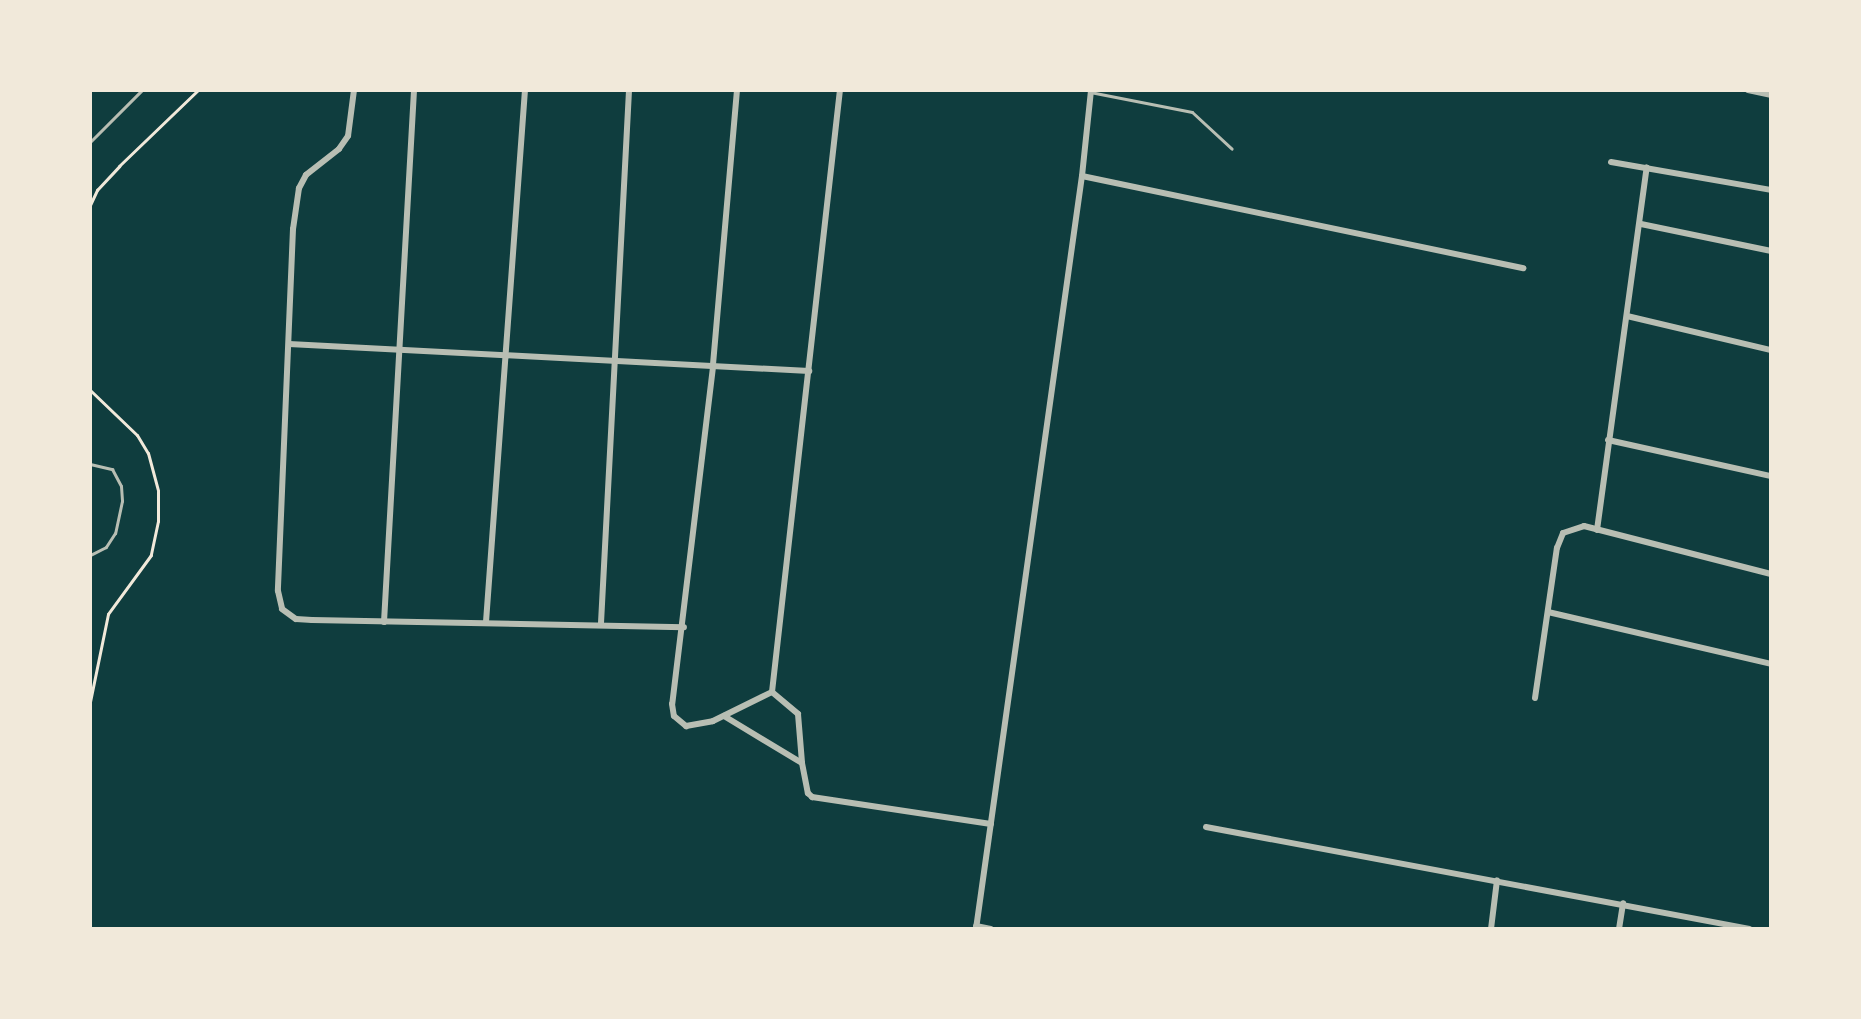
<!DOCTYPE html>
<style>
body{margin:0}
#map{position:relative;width:1861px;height:1019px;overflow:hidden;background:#0f3d3e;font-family:Quicksand,sans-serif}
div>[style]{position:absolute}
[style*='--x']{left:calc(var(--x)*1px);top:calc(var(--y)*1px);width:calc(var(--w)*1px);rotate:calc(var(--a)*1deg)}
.path>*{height:3px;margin:-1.5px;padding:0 1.5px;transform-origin:1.5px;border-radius:1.5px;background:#f1e9da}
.service>*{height:3px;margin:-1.5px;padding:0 1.5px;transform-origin:1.5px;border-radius:1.5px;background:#b8beb3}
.minor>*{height:6px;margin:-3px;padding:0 3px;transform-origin:3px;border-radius:3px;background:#b8beb3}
span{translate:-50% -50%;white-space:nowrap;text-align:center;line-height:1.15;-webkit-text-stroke:6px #f1e9da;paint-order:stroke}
.frame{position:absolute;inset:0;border:92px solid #f1e9da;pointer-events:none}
</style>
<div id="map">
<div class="path">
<div style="--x:90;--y:205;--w:17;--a:-65"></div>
<div style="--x:97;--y:190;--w:33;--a:-47"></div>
<div style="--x:119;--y:166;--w:110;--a:-43.9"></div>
<div style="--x:90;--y:390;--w:65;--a:43.8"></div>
<div style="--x:137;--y:435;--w:21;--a:59"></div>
<div style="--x:148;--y:453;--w:39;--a:75"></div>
<div style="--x:158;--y:491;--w:30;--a:90"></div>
<div style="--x:158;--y:521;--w:35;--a:102"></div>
<div style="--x:151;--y:555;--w:73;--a:126.1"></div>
<div style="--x:108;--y:614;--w:90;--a:101.6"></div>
</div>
<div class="service">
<div style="--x:1090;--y:92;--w:104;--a:11.1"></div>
<div style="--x:1192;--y:112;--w:54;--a:42.8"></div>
<div style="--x:90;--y:142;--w:74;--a:-45"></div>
<div style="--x:90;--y:464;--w:23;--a:13"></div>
<div style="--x:112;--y:469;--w:19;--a:62"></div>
<div style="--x:121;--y:486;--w:15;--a:86"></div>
<div style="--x:122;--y:501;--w:33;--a:102"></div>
<div style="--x:115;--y:533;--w:17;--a:123"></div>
<div style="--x:106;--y:547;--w:18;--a:153"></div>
</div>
<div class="minor">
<div style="--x:354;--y:90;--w:46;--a:97.4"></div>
<div style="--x:348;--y:136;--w:16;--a:125"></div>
<div style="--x:339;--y:149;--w:42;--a:141.8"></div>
<div style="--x:306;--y:175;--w:15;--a:118"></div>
<div style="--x:299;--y:188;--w:41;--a:98.3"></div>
<div style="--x:293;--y:229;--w:362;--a:92.4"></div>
<div style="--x:278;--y:591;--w:18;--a:77"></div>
<div style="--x:282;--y:609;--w:17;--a:36"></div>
<div style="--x:296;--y:619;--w:16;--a:4"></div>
<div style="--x:312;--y:620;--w:372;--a:1.1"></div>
<div style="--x:737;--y:90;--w:278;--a:95"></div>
<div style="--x:713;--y:367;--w:339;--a:96.9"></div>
<div style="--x:672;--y:704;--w:12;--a:81"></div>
<div style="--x:674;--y:716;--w:16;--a:40"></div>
<div style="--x:686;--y:726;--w:27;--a:-10"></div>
<div style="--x:713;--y:721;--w:66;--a:-26.2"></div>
<div style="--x:772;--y:692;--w:606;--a:-83.56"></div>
<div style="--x:1748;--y:90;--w:24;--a:12"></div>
<div style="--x:1611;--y:162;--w:162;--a:9.9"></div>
<div style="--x:1082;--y:176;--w:451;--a:11.8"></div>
<div style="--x:1641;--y:224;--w:133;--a:11.7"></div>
<div style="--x:1627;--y:316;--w:148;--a:13.3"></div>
<div style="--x:289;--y:344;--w:521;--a:2.97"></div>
<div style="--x:1608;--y:440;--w:167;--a:12.5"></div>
<div style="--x:1597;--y:530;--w:366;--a:-82.2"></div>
<div style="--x:1548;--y:612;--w:229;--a:13.1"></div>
<div style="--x:384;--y:622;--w:533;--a:-86.77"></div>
<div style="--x:486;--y:622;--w:533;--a:-85.81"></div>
<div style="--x:601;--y:623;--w:534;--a:-86.99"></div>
<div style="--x:772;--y:692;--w:34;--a:40"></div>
<div style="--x:798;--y:714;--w:49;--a:85.3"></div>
<div style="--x:802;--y:763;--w:31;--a:79"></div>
<div style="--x:808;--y:793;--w:6;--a:45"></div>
<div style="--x:812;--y:797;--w:181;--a:8.6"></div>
<div style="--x:1535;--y:698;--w:152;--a:-81.7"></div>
<div style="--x:1557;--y:548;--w:16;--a:-68"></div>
<div style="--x:1563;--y:533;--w:22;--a:-18"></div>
<div style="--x:1584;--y:526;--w:193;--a:14.4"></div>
<div style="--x:724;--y:716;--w:91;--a:31.1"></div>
<div style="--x:1206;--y:827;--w:553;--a:10.62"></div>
<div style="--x:976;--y:926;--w:15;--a:11"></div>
<div style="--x:976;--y:929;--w:760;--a:-81.99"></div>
<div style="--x:1082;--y:176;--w:86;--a:-84"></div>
<div style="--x:1491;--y:929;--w:49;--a:-83"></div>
<div style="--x:1619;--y:929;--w:26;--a:-81"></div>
</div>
<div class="frame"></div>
</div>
